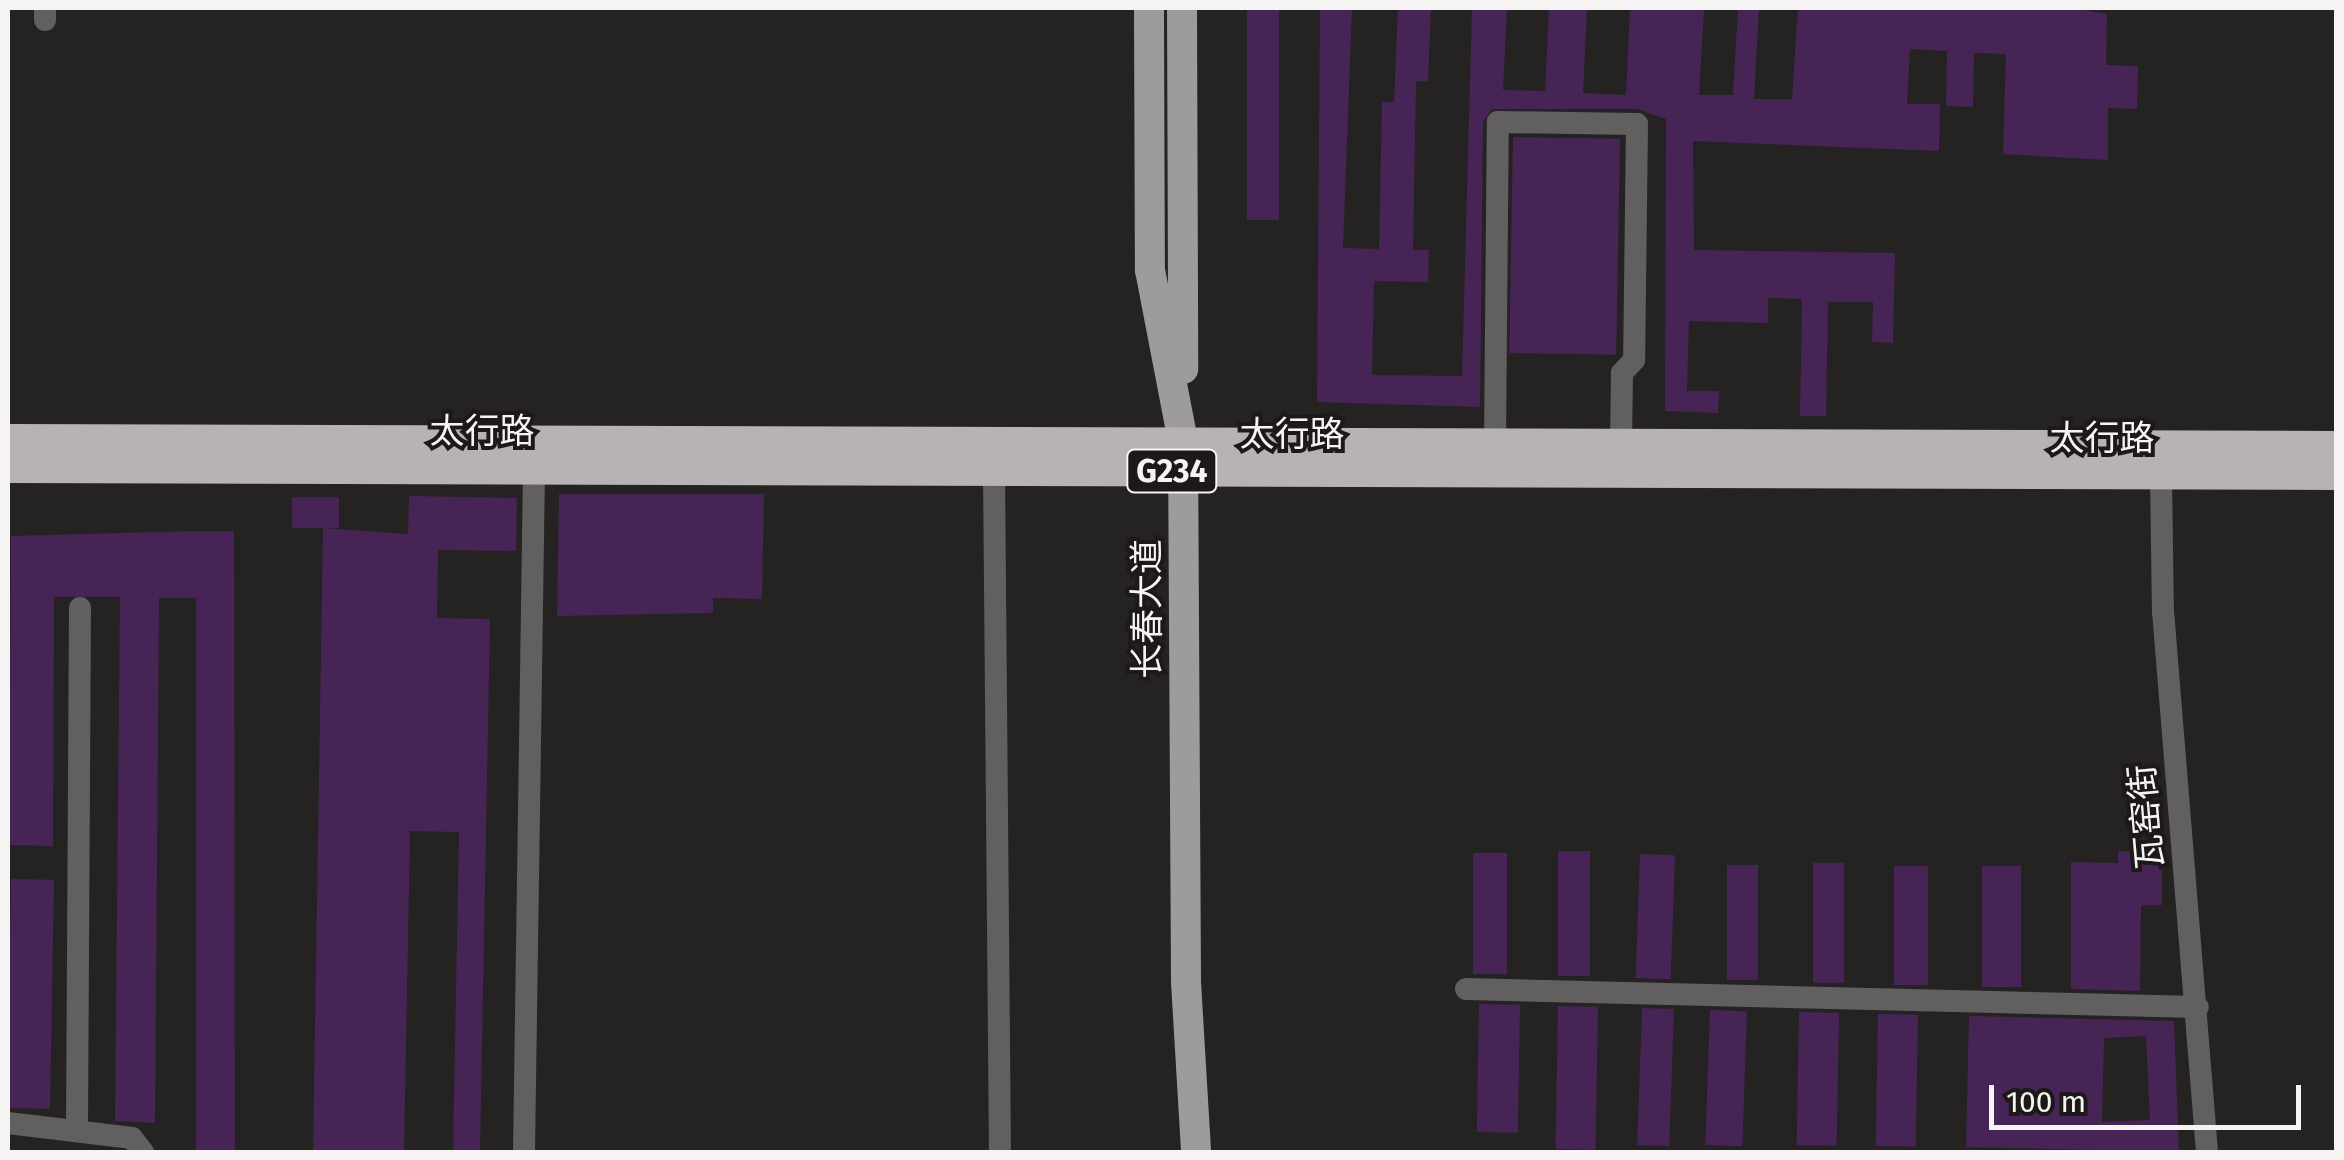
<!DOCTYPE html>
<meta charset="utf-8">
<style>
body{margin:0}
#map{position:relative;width:2344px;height:1160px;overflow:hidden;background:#252321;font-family:"Fira Sans","Noto Sans SC",sans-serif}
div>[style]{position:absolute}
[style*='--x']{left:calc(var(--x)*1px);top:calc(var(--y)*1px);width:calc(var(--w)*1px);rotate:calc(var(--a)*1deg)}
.building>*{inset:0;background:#472456;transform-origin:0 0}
.minor>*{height:22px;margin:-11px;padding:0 11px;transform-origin:11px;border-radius:11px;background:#615f5f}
.major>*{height:30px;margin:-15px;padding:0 15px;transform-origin:15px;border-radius:15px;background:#9e9b9b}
.highway>*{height:30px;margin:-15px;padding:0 15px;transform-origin:15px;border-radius:15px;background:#b7b3b3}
span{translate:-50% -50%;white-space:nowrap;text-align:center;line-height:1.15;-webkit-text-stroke:8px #1c1918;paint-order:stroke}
.shield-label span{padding:2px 8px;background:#1c1918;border:2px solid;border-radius:8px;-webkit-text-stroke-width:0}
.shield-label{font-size:32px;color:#f6f4f3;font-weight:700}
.street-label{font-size:35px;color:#f6f4f3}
.frame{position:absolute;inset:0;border:10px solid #f6f4f3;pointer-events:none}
.scale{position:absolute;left:1989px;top:1085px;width:312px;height:45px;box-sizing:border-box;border:5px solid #f6f4f3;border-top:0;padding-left:12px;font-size:30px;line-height:35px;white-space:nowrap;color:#f6f4f3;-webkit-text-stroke:8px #1c1918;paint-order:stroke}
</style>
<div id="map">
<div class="building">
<div style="left:1247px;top:8px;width:32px;height:212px"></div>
<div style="clip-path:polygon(1320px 8px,1352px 8px,1343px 248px,1379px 249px,1382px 102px,1394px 102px,1398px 8px,1431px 8px,1428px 82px,1416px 81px,1413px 250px,1429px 250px,1428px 282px,1374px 281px,1372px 375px,1462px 376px,1472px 8px,1507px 8px,1503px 90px,1545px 91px,1549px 8px,1587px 8px,1583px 93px,1626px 95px,1630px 8px,1704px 8px,1699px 95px,1733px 95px,1738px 8px,1759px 8px,1754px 99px,1792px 99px,1798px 8px,2071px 8px,2107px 14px,2106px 65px,2138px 66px,2137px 109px,2108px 108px,2108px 160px,2003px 154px,2006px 54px,1974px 53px,1973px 107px,1946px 106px,1947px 51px,1910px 49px,1907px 104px,1940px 104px,1939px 151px,1693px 141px,1694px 250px,1895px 253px,1893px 343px,1872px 342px,1873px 302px,1828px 302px,1826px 416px,1800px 416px,1802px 299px,1768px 298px,1768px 323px,1689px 321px,1687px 391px,1719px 391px,1718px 413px,1665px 411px,1666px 119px,1637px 109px,1492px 109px,1483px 122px,1480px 407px,1317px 402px)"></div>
<div style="left:1513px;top:137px;width:107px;height:216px;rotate:1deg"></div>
<div style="clip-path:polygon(559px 494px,764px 494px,762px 599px,713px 598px,713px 613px,557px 616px)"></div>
<div style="clip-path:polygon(409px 496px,517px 498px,516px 551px,438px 550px,437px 618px,490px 619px,480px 1152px,453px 1152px,459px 832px,410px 831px,404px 1152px,313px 1152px,323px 528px,408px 534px)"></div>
<div style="left:292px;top:497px;width:47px;height:31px"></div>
<div style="clip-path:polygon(196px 531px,234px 531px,235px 1152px,196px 1152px,196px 598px,159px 598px,155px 1123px,115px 1121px,120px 597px,54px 597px,53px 846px,9px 845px,11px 536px)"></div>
<div style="left:1558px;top:851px;width:32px;height:125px"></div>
<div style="clip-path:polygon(2118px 851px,2162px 852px,2162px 905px,2141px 905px,2140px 991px,2071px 989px,2071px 862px,2118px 863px)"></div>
<div style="left:1473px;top:853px;width:34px;height:121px"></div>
<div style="left:1640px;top:854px;width:35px;height:124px;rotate:2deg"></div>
<div style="left:1813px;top:863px;width:31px;height:120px"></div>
<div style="left:1727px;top:865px;width:31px;height:115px"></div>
<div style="left:1894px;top:866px;width:34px;height:119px"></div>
<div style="left:1982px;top:866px;width:39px;height:121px"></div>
<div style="left:11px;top:879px;width:43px;height:229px;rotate:1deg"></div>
<div style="left:1479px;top:1004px;width:41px;height:128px;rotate:1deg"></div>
<div style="left:1558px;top:1006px;width:40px;height:143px;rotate:1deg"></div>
<div style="left:1642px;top:1008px;width:32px;height:137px;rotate:2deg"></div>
<div style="left:1710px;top:1010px;width:37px;height:135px;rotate:2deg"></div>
<div style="left:1799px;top:1012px;width:40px;height:133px;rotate:1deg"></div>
<div style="left:1878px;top:1014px;width:40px;height:132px;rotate:1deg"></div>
<div style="clip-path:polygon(evenodd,1969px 1016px,2174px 1021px,2179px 1152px,1966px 1147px,1969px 1016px,2146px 1036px,2150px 1120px,2102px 1122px,2104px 1038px,2146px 1036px)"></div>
</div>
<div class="minor">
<div style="--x:45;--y:8;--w:12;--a:90"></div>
<div style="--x:1495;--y:443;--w:321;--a:-89.5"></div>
<div style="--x:1498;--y:122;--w:139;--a:0.8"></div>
<div style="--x:1637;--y:124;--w:236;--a:90.7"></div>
<div style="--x:1634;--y:360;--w:18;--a:133"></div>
<div style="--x:1622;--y:373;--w:71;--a:90.8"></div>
<div style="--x:994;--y:470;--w:682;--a:89.5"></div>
<div style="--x:2161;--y:475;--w:136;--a:89.2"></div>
<div style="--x:2163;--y:611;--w:543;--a:85.35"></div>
<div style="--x:1466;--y:989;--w:732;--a:1.41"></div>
<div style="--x:8;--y:1123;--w:125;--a:6.9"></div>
<div style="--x:132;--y:1138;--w:18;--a:52"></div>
<div style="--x:77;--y:1128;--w:520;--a:-89.67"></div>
<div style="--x:524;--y:1152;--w:683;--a:-89.16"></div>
</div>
<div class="major">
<div style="--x:1149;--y:8;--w:262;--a:89.8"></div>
<div style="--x:1150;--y:270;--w:175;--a:79.1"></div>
<div style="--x:1183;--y:442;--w:540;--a:89.68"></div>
<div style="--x:1186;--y:982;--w:170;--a:86.6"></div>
<div style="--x:1182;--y:8;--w:361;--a:89.8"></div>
</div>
<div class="highway">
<div style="--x:8;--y:439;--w:2328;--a:0.17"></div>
<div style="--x:8;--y:468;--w:2328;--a:0.17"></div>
</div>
<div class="shield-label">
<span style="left:1172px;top:471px">G234</span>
</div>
<div class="street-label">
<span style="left:482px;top:431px">太行路</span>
<span style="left:1292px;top:434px">太行路</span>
<span style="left:2102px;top:438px">太行路</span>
<span style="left:1147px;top:609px;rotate:-90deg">长春大道</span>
<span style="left:2146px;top:817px;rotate:-95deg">瓦窑街</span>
</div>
<div class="frame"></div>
<div class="scale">100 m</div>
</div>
